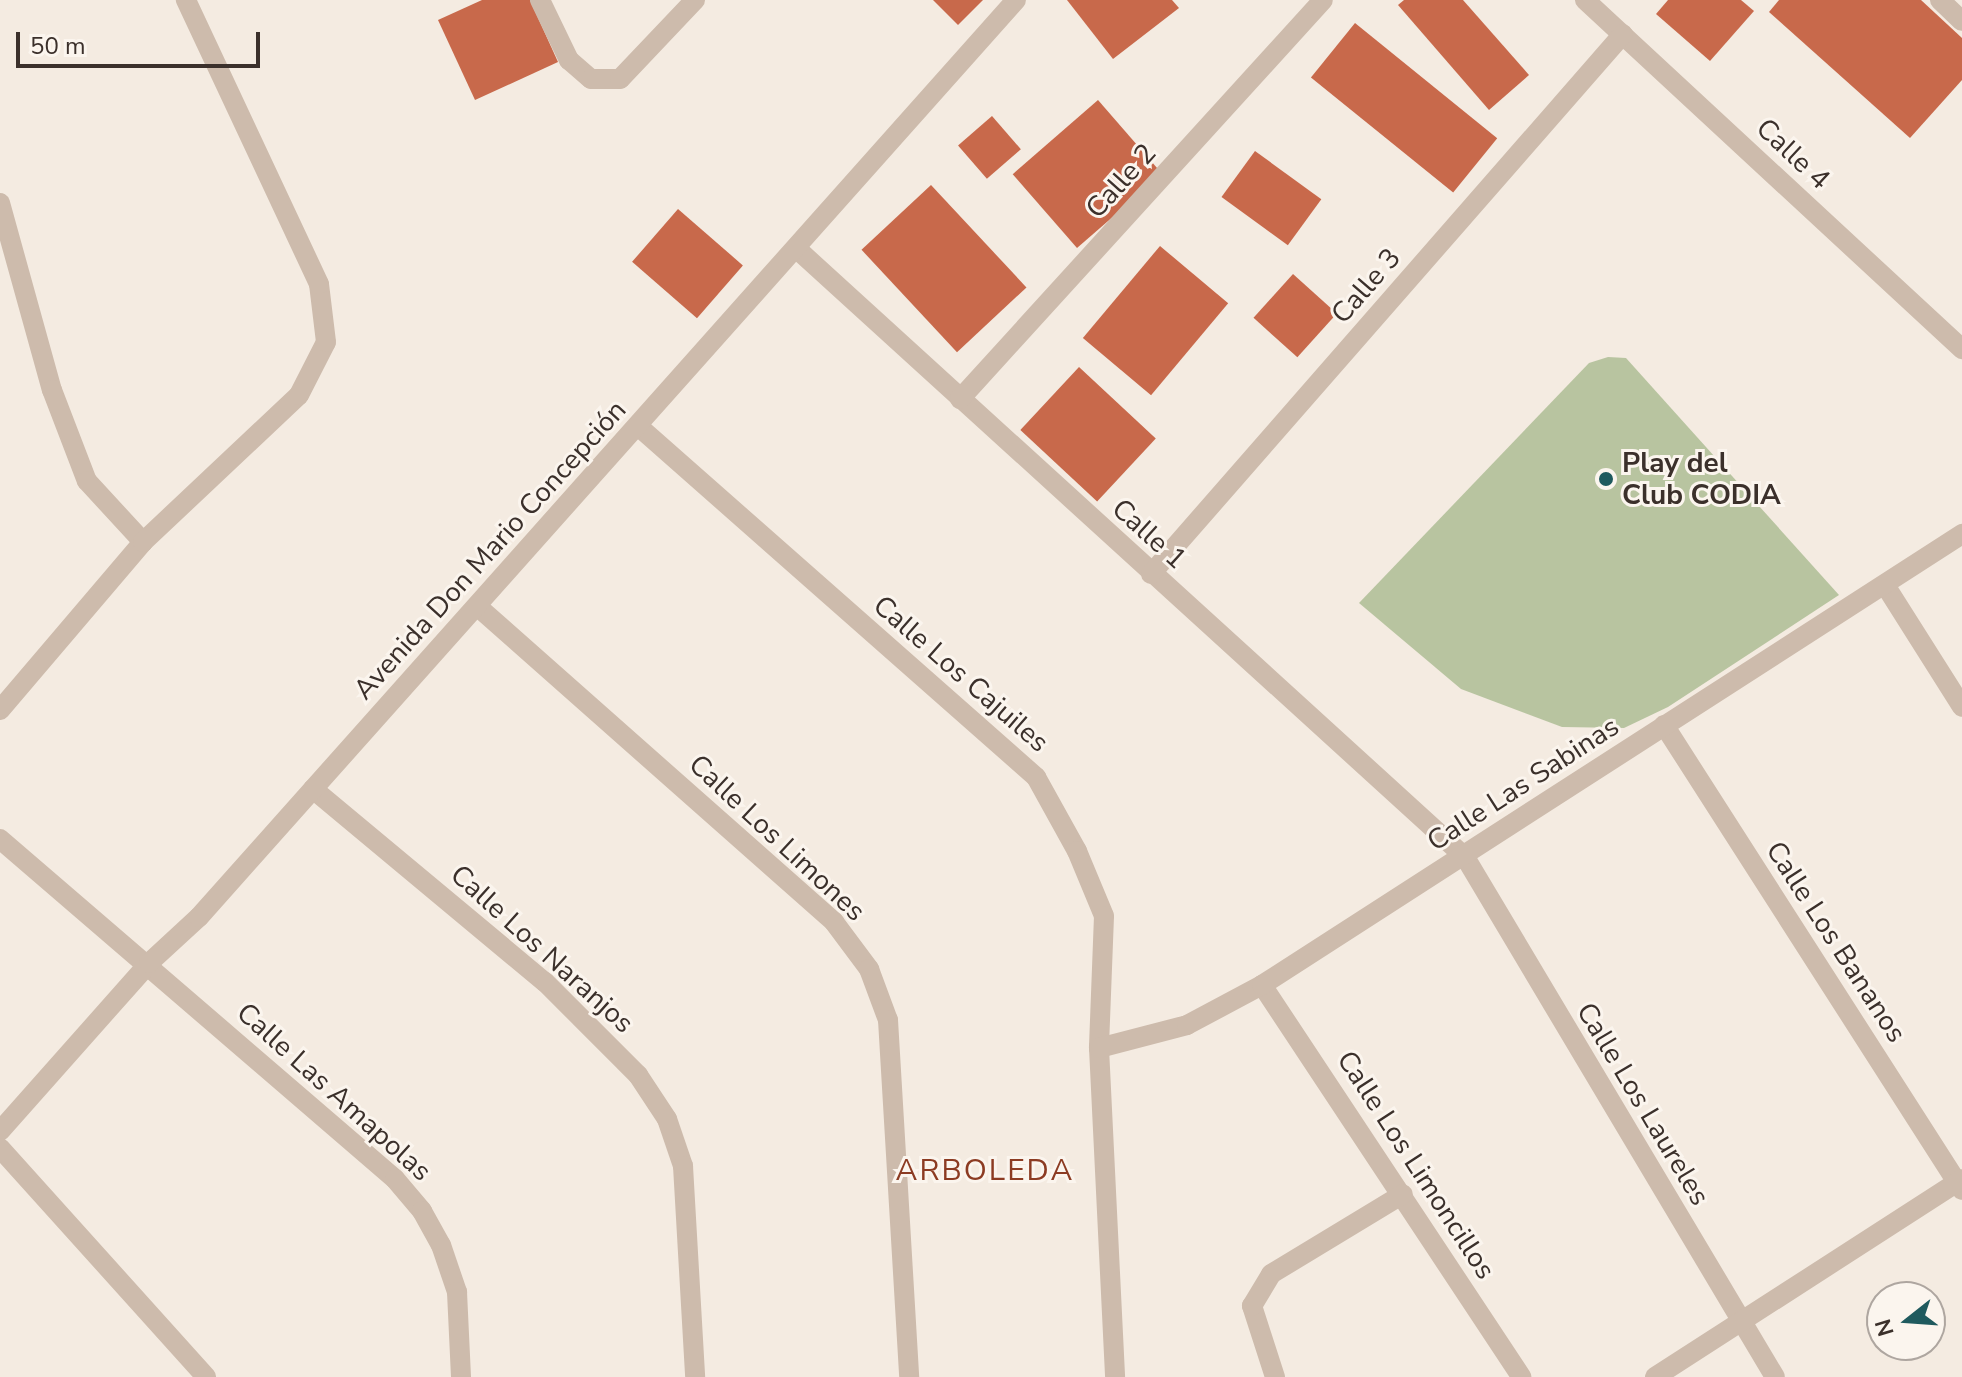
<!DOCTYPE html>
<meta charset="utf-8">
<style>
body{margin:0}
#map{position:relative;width:1962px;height:1377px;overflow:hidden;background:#f4ebe1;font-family:"Nunito Sans",sans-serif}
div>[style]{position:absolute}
.green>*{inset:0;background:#b8c4a0}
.building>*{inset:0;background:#c8694b;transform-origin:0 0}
.minor>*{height:20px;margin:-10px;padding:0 10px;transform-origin:10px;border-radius:10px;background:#cdbbac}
.dots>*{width:22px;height:22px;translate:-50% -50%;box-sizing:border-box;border:4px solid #fbf5ee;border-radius:50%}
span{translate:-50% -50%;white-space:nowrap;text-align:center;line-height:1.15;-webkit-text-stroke:6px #fbf5ee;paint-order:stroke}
.street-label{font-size:28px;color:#3b302b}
.poi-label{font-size:28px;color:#3b302b;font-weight:700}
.left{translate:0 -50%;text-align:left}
.neighbourhood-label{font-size:30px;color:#8c3b22;letter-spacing:2px}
.north{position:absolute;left:1866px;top:1281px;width:80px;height:80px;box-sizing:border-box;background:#fbf5ee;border:2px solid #aea6a0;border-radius:50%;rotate:253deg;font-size:22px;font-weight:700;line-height:32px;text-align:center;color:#3b302b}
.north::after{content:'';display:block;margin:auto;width:28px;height:36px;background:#1f5a5e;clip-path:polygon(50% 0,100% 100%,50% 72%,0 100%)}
.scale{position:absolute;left:16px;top:32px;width:244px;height:36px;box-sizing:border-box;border:4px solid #3b302b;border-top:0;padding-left:10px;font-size:24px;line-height:28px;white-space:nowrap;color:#3b302b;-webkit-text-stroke:6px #fbf5ee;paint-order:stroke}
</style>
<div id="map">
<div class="green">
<i style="clip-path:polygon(1608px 357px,1626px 358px,1839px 595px,1668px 707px,1624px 728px,1562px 727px,1461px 689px,1359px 603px,1589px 363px)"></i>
</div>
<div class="building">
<i style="clip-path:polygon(482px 0,530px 0,558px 62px,475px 100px,438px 20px)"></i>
<i style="clip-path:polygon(933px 0,983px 0,958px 25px)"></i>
<i style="clip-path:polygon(1067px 0,1172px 0,1179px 8px,1113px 59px)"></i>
<i style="clip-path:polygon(1404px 0,1463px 0,1529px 75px,1489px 110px,1398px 5px)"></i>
<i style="clip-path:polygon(1668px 0,1741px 0,1754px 11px,1710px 61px,1656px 14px)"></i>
<i style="clip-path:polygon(1779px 0,1921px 0,1962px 38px,1962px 80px,1910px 138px,1769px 12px)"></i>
<i style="left:1355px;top:23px;width:183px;height:70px;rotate:39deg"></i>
<i style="left:1098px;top:100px;width:98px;height:113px;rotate:49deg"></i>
<i style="left:992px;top:116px;width:44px;height:45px;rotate:49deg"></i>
<i style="left:1255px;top:151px;width:82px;height:57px;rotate:36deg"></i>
<i style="left:931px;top:185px;width:140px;height:95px;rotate:47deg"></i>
<i style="left:678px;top:209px;width:86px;height:70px;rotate:41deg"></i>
<i style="left:1160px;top:246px;width:89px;height:120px;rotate:40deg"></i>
<i style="left:1293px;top:274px;width:59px;height:59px;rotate:42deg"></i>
<i style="left:1079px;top:367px;width:105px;height:86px;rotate:43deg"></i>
</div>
<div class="minor">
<i style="left:540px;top:0;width:67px;rotate:64.2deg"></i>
<i style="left:569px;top:60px;width:29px;rotate:41deg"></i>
<i style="left:591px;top:79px;width:29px"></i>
<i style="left:620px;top:79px;width:109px;rotate:-46.5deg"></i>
<i style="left:1585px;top:0;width:514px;rotate:42.79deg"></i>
<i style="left:1940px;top:0;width:30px;rotate:44deg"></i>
<i style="left:0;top:203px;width:194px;rotate:74.5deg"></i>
<i style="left:52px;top:390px;width:97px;rotate:69deg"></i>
<i style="left:87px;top:481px;width:83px;rotate:47.4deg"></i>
<i style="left:797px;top:249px;width:903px;rotate:42.31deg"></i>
<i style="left:1465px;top:857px;width:605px;rotate:59.2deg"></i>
<i style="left:960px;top:399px;width:539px;rotate:-47.7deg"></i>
<i style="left:638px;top:426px;width:531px;rotate:41.41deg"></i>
<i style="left:1036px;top:777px;width:85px;rotate:61deg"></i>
<i style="left:1077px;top:851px;width:70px;rotate:67.4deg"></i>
<i style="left:1104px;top:916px;width:132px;rotate:92.2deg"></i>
<i style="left:1099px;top:1048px;width:329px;rotate:87.2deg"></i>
<i style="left:1151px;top:574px;width:717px;rotate:-48.84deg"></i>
<i style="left:1885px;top:585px;width:144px;rotate:57.7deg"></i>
<i style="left:477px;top:606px;width:477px;rotate:41.5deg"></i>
<i style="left:834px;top:922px;width:59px;rotate:53.3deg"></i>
<i style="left:869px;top:969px;width:54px;rotate:69.6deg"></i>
<i style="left:888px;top:1020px;width:358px;rotate:86.6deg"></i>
<i style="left:0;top:710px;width:221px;rotate:-49.6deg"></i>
<i style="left:143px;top:542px;width:214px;rotate:-43.3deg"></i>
<i style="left:299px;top:395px;width:59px;rotate:-63deg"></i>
<i style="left:326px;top:342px;width:58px;rotate:-96.9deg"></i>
<i style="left:319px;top:284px;width:314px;rotate:-115.1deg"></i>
<i style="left:1664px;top:725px;width:552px;rotate:57.35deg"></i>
<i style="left:313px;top:789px;width:302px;rotate:39.8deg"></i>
<i style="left:545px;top:982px;width:132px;rotate:45deg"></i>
<i style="left:638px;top:1075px;width:53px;rotate:56.6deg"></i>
<i style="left:667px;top:1119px;width:50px;rotate:71.2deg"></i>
<i style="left:683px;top:1166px;width:211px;rotate:86.7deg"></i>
<i style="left:0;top:839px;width:521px;rotate:40.72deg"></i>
<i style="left:395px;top:1179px;width:42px;rotate:49.8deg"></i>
<i style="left:422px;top:1211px;width:39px;rotate:61deg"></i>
<i style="left:441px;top:1245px;width:50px;rotate:71.2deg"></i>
<i style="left:457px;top:1292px;width:85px;rotate:87.3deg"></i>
<i style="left:1262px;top:985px;width:470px;rotate:56.5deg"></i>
<i style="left:1099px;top:1048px;width:91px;rotate:-14.6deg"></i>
<i style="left:1187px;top:1025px;width:85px;rotate:-28.1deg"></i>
<i style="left:1262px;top:985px;width:833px;rotate:-32.79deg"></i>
<i style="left:0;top:1131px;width:225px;rotate:-48.4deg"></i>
<i style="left:149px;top:963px;width:68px;rotate:-42.6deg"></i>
<i style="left:199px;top:917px;width:1228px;rotate:-48.3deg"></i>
<i style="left:0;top:1148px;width:308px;rotate:48deg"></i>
<i style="left:1275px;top:1377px;width:75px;rotate:-107.9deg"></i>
<i style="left:1252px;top:1306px;width:37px;rotate:-59deg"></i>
<i style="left:1271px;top:1274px;width:154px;rotate:-31.2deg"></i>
<i style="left:1655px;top:1377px;width:365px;rotate:-32.8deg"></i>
</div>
<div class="dots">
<i style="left:1606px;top:479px;background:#1f5a5e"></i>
</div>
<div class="street-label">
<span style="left:1793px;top:154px;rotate:43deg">Calle 4</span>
<span style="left:1121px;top:181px;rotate:-48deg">Calle 2</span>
<span style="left:1366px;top:286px;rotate:-49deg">Calle 3</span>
<span style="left:1149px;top:534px;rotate:42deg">Calle 1</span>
<span style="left:490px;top:550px;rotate:-48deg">Avenida Don Mario Concepción</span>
<span style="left:961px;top:674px;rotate:41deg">Calle Los Cajuiles</span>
<span style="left:1523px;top:784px;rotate:-33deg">Calle Las Sabinas</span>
<span style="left:777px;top:838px;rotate:43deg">Calle Los Limones</span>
<span style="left:1836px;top:942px;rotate:57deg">Calle Los Bananos</span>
<span style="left:542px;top:949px;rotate:42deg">Calle Los Naranjos</span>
<span style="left:334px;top:1092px;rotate:42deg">Calle Las Amapolas</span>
<span style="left:1643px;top:1104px;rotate:59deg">Calle Los Laureles</span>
<span style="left:1416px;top:1165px;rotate:57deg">Calle Los Limoncillos</span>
</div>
<div class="poi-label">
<span class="left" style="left:1622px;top:479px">Play del<br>Club CODIA</span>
</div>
<div class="neighbourhood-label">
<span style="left:985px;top:1171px">ARBOLEDA</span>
</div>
<div class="north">N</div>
<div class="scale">50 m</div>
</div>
